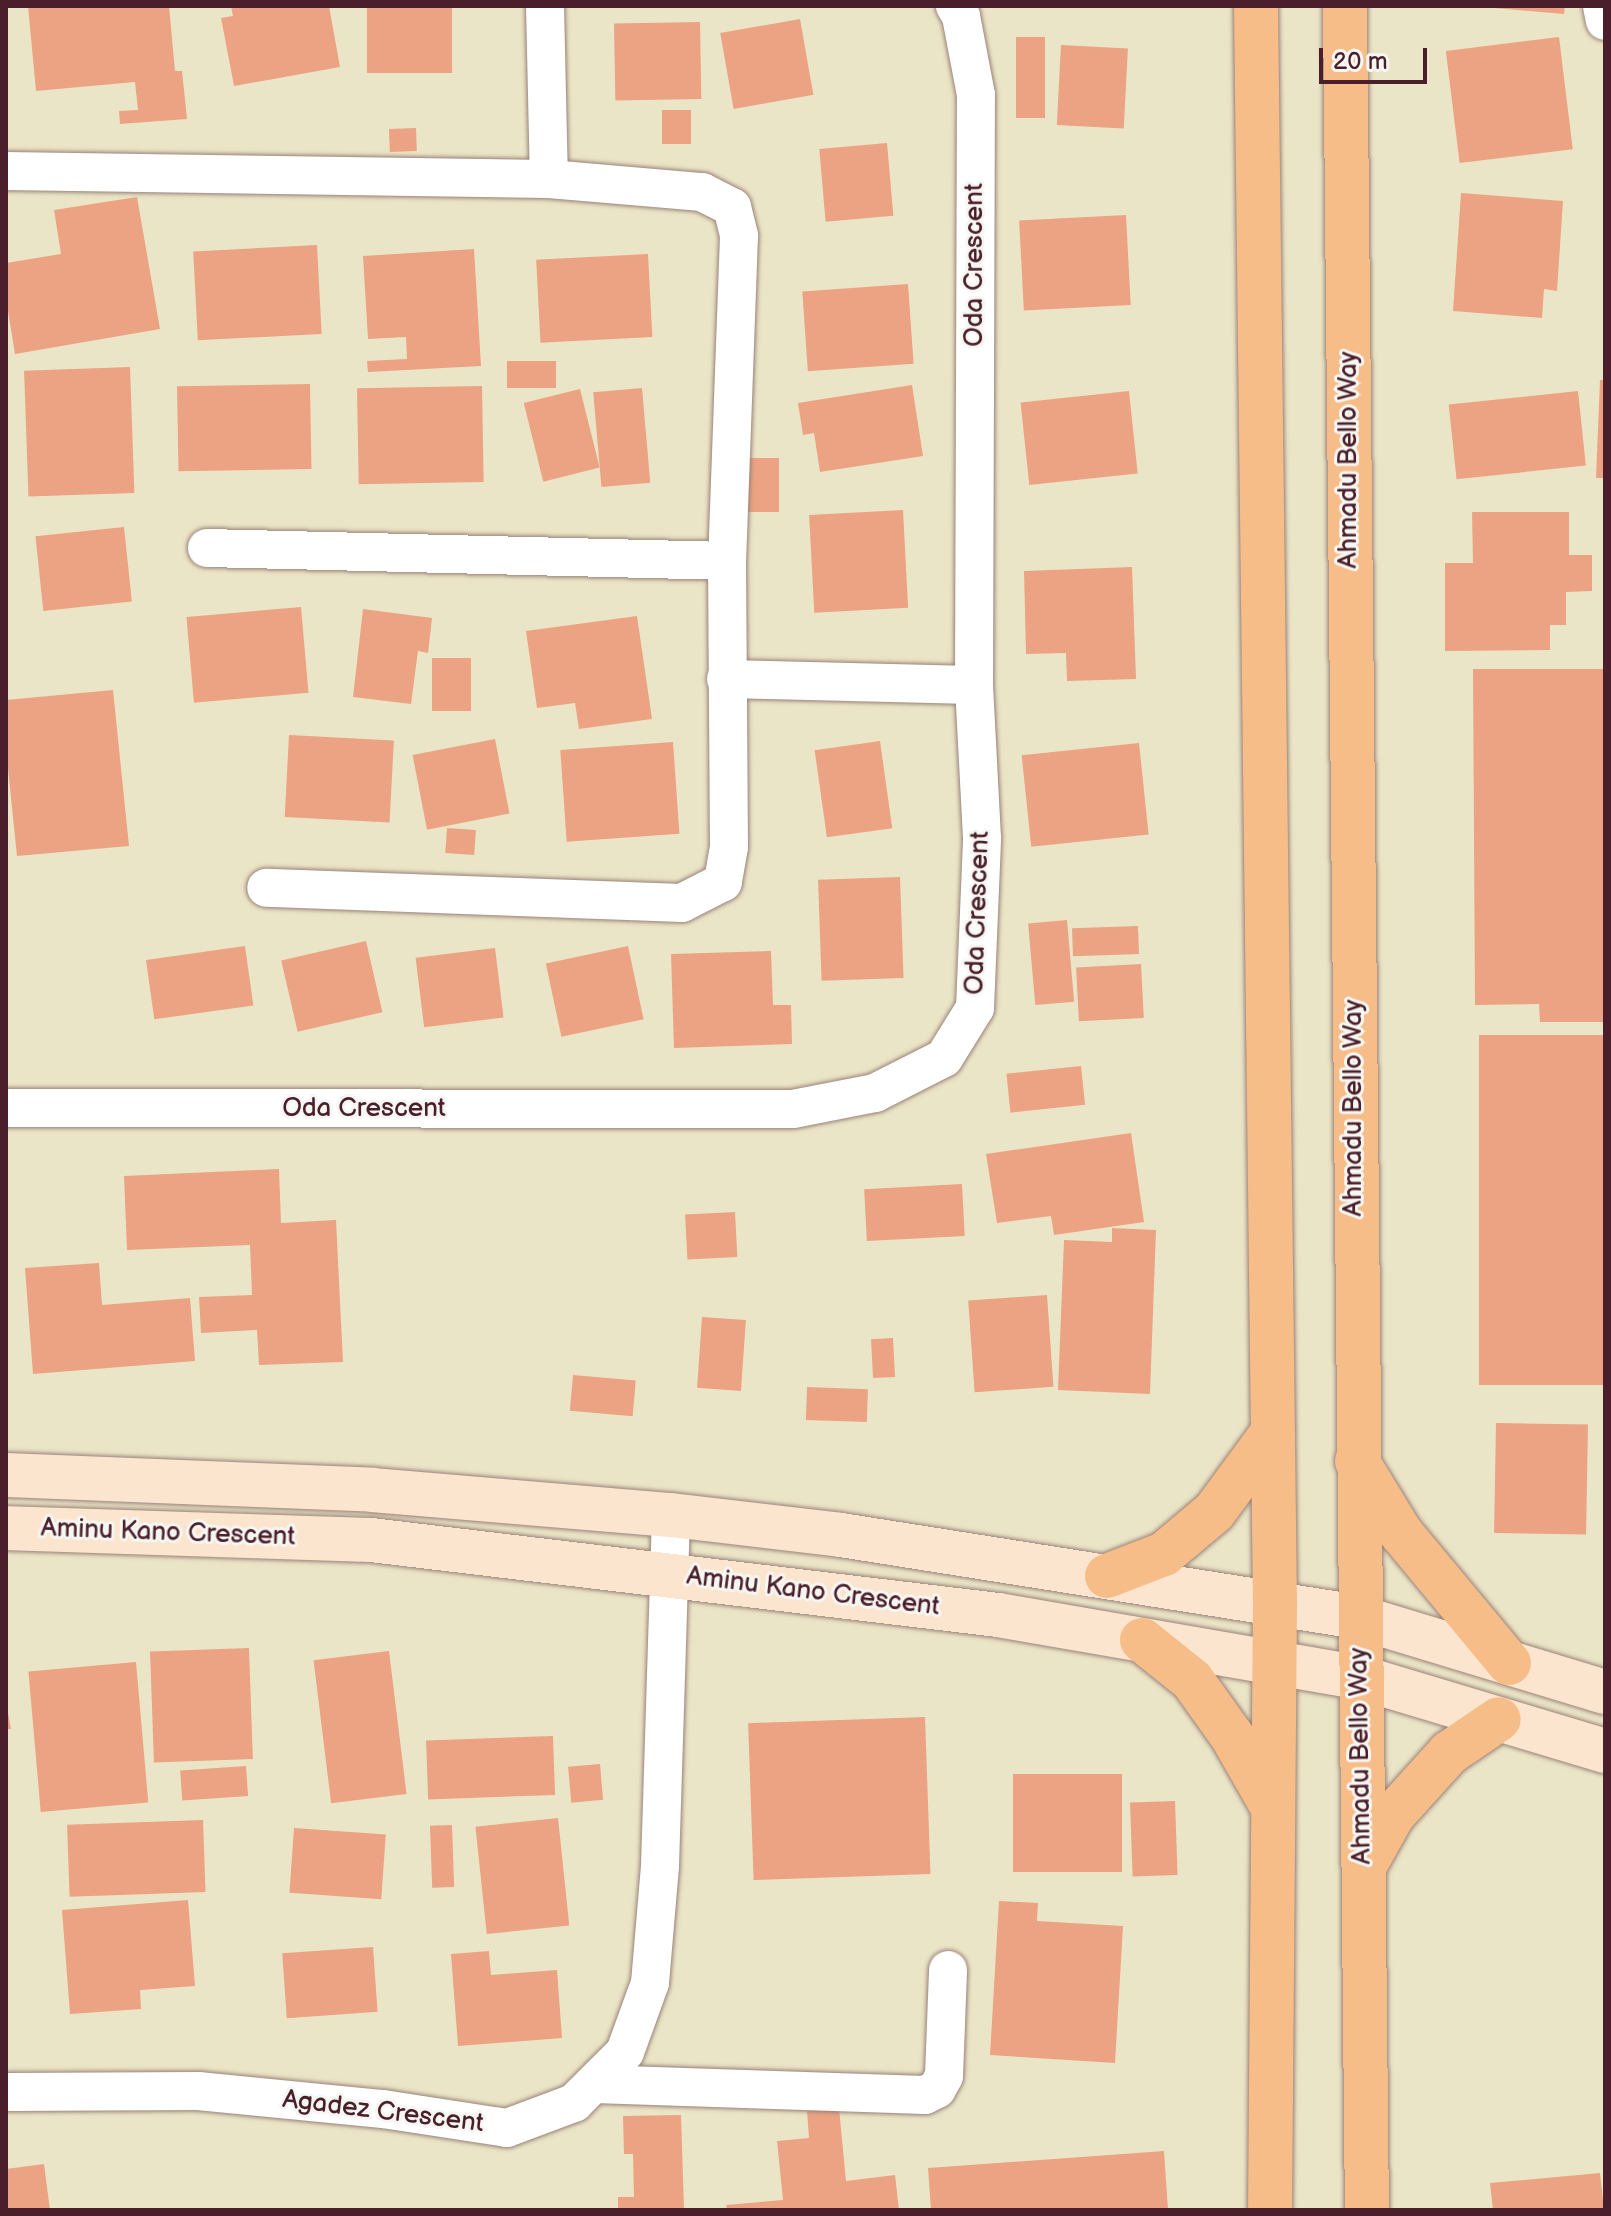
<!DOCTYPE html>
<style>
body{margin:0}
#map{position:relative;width:1611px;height:2216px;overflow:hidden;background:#ebe5c7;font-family:"Balsamiq Sans",sans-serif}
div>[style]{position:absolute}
.building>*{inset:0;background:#eba383;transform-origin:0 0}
.roads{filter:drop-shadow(0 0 2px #9a8279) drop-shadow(0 0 2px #9a8279)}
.street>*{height:38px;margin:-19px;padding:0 19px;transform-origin:19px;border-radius:19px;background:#fff}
.secondary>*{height:44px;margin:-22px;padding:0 22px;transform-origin:22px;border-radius:22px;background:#fce5cf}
.primary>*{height:44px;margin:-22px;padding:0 22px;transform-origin:22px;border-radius:22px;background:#f7bd88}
span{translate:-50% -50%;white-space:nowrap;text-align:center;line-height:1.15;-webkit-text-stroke:6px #f6f6f2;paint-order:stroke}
.street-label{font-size:26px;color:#4a1f2b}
.frame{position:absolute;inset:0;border:8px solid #4a1f2b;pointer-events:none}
.scale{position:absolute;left:1319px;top:48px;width:108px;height:36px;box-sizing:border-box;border:4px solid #4a1f2b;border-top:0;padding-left:10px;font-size:24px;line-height:28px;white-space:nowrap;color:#4a1f2b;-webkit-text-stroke:6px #f6f6f2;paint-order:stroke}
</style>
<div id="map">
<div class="building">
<i style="clip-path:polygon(28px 6px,169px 6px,175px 71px,182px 71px,187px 119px,120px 124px,119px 111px,138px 110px,135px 82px,36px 91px)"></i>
<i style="clip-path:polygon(231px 6px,329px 6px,340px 67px,234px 86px,221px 18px,233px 16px)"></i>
<i style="left:367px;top:6px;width:85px;height:67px"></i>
<i style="clip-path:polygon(1471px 6px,1565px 6px,1564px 14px)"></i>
<i style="left:800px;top:19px;width:77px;height:81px;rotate:80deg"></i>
<i style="left:700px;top:22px;width:77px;height:86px;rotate:89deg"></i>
<i style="left:1016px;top:37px;width:29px;height:81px"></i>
<i style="left:1559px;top:37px;width:113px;height:114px;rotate:83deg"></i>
<i style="left:1061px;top:45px;width:67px;height:80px;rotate:3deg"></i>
<i style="left:662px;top:110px;width:29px;height:34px"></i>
<i style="left:416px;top:128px;width:23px;height:27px;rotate:88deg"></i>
<i style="left:887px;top:143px;width:73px;height:68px;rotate:85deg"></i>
<i style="clip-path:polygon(1461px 193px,1563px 201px,1557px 291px,1544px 289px,1542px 318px,1453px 311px)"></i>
<i style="clip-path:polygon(137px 197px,160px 329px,15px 354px,6px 299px,6px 263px,61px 254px,54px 210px)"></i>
<i style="left:1126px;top:215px;width:90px;height:107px;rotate:87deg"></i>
<i style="left:317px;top:245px;width:89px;height:124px;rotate:87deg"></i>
<i style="clip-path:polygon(474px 249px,481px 366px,368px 372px,367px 361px,407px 359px,406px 337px,368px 339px,363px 256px)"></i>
<i style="left:648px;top:254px;width:83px;height:112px;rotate:87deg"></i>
<i style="left:908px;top:284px;width:80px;height:106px;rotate:86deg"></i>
<i style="left:507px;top:361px;width:49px;height:27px"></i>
<i style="left:130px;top:367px;width:126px;height:106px;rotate:88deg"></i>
<i style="clip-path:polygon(1600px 380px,1605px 380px,1605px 478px,1596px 478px)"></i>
<i style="left:310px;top:384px;width:85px;height:133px;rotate:89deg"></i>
<i style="clip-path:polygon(912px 385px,923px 456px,820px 472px,814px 433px,803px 435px,798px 403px)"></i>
<i style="left:482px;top:386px;width:96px;height:125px;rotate:89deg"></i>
<i style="left:642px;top:388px;width:95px;height:49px;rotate:85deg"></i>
<i style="left:580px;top:389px;width:81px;height:58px;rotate:76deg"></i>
<i style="left:1129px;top:391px;width:83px;height:109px;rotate:84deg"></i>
<i style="left:1578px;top:391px;width:75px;height:130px;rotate:84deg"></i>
<i style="left:744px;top:458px;width:35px;height:54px"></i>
<i style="left:903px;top:510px;width:98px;height:94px;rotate:87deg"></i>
<i style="clip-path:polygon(1472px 512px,1569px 512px,1569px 555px,1592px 555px,1592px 591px,1566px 592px,1566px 625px,1550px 625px,1550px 650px,1445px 651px,1445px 563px,1473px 563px)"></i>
<i style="left:124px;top:527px;width:75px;height:89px;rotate:84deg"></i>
<i style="clip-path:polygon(1132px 567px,1136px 679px,1067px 681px,1066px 653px,1026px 654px,1024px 571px)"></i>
<i style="left:301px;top:607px;width:86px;height:115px;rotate:85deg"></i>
<i style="clip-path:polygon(363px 609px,432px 618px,428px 653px,418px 651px,411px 704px,353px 697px)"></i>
<i style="clip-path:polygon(637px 616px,652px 719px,579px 729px,575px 703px,537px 708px,526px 631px)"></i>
<i style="left:432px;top:658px;width:39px;height:53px"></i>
<i style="clip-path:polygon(1473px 669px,1603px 669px,1605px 1022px,1540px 1022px,1539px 1004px,1475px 1005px)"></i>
<i style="clip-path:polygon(113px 690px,129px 846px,17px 856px,6px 749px,6px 700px)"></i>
<i style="left:289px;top:735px;width:105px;height:82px;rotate:3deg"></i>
<i style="left:495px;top:739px;width:76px;height:84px;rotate:79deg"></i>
<i style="left:880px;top:741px;width:88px;height:66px;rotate:82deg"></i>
<i style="left:673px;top:742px;width:92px;height:113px;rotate:86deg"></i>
<i style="left:1139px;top:743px;width:92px;height:118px;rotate:84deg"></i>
<i style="left:447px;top:828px;width:29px;height:25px;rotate:4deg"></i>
<i style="left:900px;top:877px;width:101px;height:82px;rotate:88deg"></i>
<i style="left:1067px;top:920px;width:82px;height:39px;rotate:85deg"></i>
<i style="left:1138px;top:926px;width:28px;height:66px;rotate:88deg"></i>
<i style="left:366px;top:941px;width:73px;height:87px;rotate:77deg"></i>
<i style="left:245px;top:946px;width:60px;height:100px;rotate:82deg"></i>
<i style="left:628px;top:946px;width:75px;height:84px;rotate:78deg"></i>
<i style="left:495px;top:948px;width:70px;height:80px;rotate:83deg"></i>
<i style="clip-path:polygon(771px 951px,773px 1005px,791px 1005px,792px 1044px,674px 1048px,671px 954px)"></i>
<i style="left:1141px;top:964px;width:54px;height:65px;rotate:87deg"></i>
<i style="left:1603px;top:1035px;width:350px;height:124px;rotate:90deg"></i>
<i style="left:1081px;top:1066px;width:39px;height:75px;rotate:84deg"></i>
<i style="clip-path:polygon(1131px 1133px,1144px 1222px,1054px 1235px,1051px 1216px,997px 1223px,986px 1154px)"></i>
<i style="clip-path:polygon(279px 1169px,281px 1223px,336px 1220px,343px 1362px,259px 1365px,257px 1330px,201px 1333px,199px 1297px,252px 1295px,250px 1245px,127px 1250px,124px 1176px)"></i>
<i style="left:962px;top:1184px;width:52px;height:98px;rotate:87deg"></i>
<i style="left:735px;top:1212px;width:45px;height:50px;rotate:87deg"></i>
<i style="clip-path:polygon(1112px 1228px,1156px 1230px,1150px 1394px,1058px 1390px,1064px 1240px,1112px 1242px)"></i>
<i style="clip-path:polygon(99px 1263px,102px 1305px,190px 1298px,195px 1361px,33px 1374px,25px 1268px)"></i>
<i style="left:1047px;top:1295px;width:92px;height:79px;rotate:86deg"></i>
<i style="left:702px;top:1317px;width:44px;height:71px;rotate:4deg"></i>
<i style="left:893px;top:1338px;width:39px;height:22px;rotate:87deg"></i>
<i style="left:573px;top:1375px;width:63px;height:36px;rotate:5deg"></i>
<i style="left:807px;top:1387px;width:61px;height:33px;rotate:2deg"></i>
<i style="left:1496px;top:1423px;width:92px;height:110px;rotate:1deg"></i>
<i style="left:249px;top:1648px;width:111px;height:99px;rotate:88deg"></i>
<i style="left:389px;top:1651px;width:144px;height:76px;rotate:83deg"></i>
<i style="left:136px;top:1662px;width:141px;height:108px;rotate:85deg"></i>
<i style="clip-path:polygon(6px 1702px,11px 1729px,6px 1729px)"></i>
<i style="left:925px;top:1717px;width:157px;height:177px;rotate:88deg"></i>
<i style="left:553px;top:1736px;width:59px;height:127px;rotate:88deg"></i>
<i style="left:600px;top:1764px;width:36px;height:32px;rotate:85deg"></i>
<i style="left:246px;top:1766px;width:30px;height:66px;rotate:86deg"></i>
<i style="left:1013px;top:1774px;width:109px;height:98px"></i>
<i style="left:1175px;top:1801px;width:74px;height:45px;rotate:88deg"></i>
<i style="left:558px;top:1818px;width:108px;height:83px;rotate:84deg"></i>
<i style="left:203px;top:1820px;width:72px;height:136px;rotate:88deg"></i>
<i style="left:452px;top:1825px;width:62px;height:22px;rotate:88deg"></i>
<i style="left:294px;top:1828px;width:92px;height:65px;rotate:4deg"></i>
<i style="clip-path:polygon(188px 1900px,195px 1986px,140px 1990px,141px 2009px,70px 2014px,62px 1910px)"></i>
<i style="clip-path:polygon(999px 1901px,1038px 1903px,1037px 1921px,1123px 1926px,1115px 2063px,990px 2055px)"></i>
<i style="left:373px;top:1947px;width:65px;height:91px;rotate:86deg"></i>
<i style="clip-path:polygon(489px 1951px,491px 1975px,557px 1970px,562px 2038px,458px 2046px,451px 1954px)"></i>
<i style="clip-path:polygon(839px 2108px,846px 2181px,895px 2175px,899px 2210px,727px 2210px,726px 2205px,783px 2200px,777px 2141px,809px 2138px,807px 2111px)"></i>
<i style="clip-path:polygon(681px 2115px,684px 2210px,618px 2210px,618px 2197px,634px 2197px,633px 2154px,624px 2154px,623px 2116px)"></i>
<i style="clip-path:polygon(1164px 2151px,1168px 2210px,931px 2210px,928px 2168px)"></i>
<i style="clip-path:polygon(44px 2164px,50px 2210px,6px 2210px,6px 2169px)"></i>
<i style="clip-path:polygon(1600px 2173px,1604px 2210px,1493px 2210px,1490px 2183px)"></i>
</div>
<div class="roads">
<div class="street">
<i style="left:545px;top:6px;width:173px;rotate:88.7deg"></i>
<i style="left:1602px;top:6px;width:15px;rotate:79deg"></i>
<i style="left:6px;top:171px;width:543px;rotate:0.84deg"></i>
<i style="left:549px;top:179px;width:154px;rotate:4.9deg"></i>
<i style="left:702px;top:192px;width:34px;rotate:27deg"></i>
<i style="left:732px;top:207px;width:30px;rotate:76deg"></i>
<i style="left:739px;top:236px;width:325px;rotate:92.1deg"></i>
<i style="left:727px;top:561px;width:286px;rotate:89.6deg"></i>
<i style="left:729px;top:847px;width:36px;rotate:100deg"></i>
<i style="left:723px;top:882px;width:46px;rotate:152.9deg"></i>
<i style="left:682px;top:903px;width:416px;rotate:-177.9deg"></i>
<i style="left:207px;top:548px;width:520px;rotate:1.43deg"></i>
<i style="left:726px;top:679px;width:248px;rotate:1.4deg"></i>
<i style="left:6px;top:1108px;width:787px;rotate:0.07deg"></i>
<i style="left:793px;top:1109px;width:84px;rotate:-11deg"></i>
<i style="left:875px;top:1093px;width:77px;rotate:-26.9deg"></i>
<i style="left:944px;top:1058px;width:59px;rotate:-58.2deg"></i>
<i style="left:975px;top:1008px;width:170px;rotate:-87.6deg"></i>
<i style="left:982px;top:838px;width:153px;rotate:-93deg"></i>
<i style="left:974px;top:685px;width:590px;rotate:-89.81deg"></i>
<i style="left:976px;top:95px;width:80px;rotate:-100.8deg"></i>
<i style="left:961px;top:16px;width:12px;rotate:-121deg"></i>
<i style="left:594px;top:2084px;width:331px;rotate:1.9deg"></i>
<i style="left:925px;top:2095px;width:13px;rotate:-27deg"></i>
<i style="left:937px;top:2089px;width:15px;rotate:-62deg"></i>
<i style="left:944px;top:2076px;width:106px;rotate:-87.8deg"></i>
<i style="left:6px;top:2092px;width:192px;rotate:-0.3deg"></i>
<i style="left:198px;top:2091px;width:186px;rotate:5.6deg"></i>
<i style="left:383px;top:2109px;width:125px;rotate:8.7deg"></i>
<i style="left:507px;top:2128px;width:72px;rotate:-20.5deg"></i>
<i style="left:574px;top:2103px;width:72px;rotate:-45deg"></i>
<i style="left:625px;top:2052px;width:73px;rotate:-70.1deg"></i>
<i style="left:650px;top:1983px;width:117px;rotate:-85.1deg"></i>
<i style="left:660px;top:1866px;width:351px;rotate:-88.2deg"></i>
</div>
<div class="secondary">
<i style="left:6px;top:1475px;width:366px;rotate:2.3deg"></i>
<i style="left:372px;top:1490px;width:300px;rotate:4.8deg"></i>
<i style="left:671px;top:1515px;width:171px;rotate:6.7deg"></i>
<i style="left:841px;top:1535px;width:523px;rotate:9.01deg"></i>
<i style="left:1358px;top:1617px;width:258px;rotate:16.9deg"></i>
<i style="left:6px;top:1528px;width:365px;rotate:1.9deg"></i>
<i style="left:371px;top:1540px;width:631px;rotate:6.82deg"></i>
<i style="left:998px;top:1615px;width:369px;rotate:9.8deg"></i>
<i style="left:1362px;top:1678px;width:254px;rotate:16.7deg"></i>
</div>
<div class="primary">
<i style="left:1256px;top:6px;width:1596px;rotate:89.32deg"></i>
<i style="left:1275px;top:1602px;width:608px;rotate:90.47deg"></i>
<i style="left:1345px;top:6px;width:2204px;rotate:89.43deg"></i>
<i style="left:1357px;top:1461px;width:84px;rotate:58.6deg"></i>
<i style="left:1401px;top:1533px;width:169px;rotate:50.3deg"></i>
<i style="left:1107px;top:1576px;width:61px;rotate:-21.1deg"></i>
<i style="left:1164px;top:1554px;width:65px;rotate:-40deg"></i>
<i style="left:1214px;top:1512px;width:99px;rotate:-53.6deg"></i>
<i style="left:1142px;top:1640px;width:64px;rotate:38.7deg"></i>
<i style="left:1192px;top:1680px;width:69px;rotate:54.5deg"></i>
<i style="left:1232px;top:1736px;width:81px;rotate:60.3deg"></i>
<i style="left:1364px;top:1867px;width:60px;rotate:-60.9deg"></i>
<i style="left:1393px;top:1815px;width:84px;rotate:-47.9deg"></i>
<i style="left:1449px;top:1753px;width:60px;rotate:-34.2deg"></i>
</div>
</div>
<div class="street-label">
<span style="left:975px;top:265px;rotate:-90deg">Oda Crescent</span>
<span style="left:1349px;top:460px;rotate:-90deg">Ahmadu Bello Way</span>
<span style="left:978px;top:913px;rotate:-88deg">Oda Crescent</span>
<span style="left:1354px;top:1108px;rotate:-90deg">Ahmadu Bello Way</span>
<span style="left:364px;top:1109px">Oda Crescent</span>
<span style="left:168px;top:1533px;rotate:2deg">Aminu Kano Crescent</span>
<span style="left:813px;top:1592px;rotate:7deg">Aminu Kano Crescent</span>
<span style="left:1361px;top:1756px;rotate:-91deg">Ahmadu Bello Way</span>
<span style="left:383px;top:2112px;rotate:7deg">Agadez Crescent</span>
</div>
<div class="frame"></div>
<div class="scale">20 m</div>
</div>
